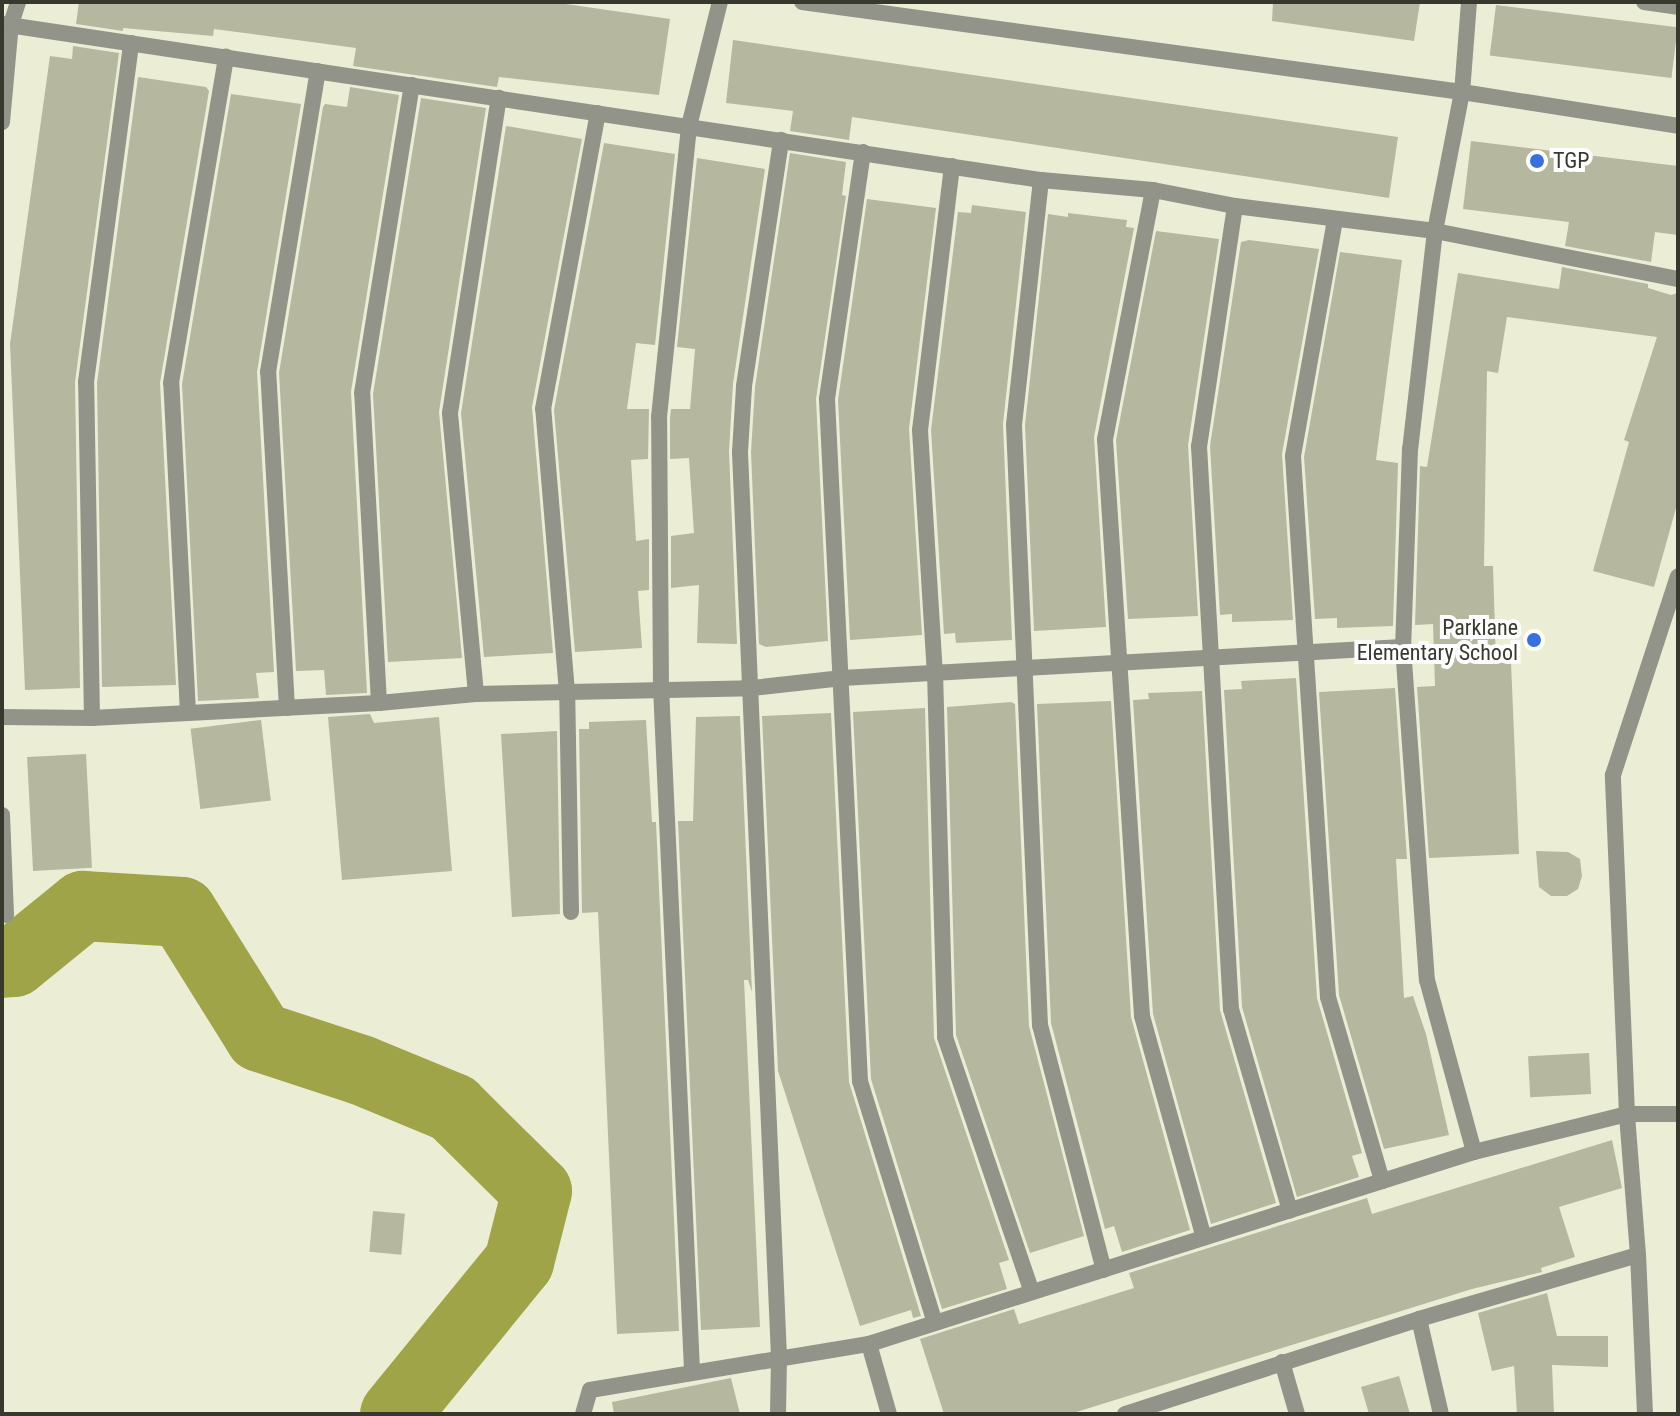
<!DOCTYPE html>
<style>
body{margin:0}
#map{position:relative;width:1680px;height:1416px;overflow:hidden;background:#ebeed4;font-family:"Roboto Condensed",sans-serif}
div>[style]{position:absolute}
.river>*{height:70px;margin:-35px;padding:0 35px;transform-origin:35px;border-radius:35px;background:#9ea447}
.building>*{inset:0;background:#b5b89f;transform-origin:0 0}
.minor>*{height:16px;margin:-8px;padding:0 8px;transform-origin:8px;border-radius:8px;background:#929389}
.tertiary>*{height:16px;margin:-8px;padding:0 8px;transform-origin:8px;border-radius:8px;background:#929389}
.dots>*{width:22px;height:22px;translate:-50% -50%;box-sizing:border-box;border:4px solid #fff;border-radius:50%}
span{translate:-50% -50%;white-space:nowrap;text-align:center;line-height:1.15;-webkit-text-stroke:8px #fff;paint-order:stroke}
.poi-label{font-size:22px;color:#37392f}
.left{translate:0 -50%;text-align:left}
.right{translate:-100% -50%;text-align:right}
.frame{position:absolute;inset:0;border:4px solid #37392f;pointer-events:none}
</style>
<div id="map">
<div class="river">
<i style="left:2px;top:963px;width:12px;rotate:-5deg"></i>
<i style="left:14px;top:962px;width:89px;rotate:-39.1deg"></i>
<i style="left:83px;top:906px;width:99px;rotate:3.5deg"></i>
<i style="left:182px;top:912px;width:147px;rotate:58deg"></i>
<i style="left:260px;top:1037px;width:106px;rotate:18.1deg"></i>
<i style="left:361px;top:1070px;width:100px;rotate:22.4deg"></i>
<i style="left:453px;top:1108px;width:118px;rotate:44.7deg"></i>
<i style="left:537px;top:1191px;width:73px;rotate:104.2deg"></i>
<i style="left:519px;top:1262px;width:196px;rotate:129.2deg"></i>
</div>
<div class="building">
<i style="clip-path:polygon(79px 2px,552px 2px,670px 19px,659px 95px,499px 77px,497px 87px,353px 66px,356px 48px,214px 29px,213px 36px,123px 28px,123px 31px,76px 24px)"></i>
<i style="clip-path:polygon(1273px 2px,1420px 2px,1414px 41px,1272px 21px)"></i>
<i style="left:1496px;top:5px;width:183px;height:51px;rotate:7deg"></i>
<i style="clip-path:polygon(733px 40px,1398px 137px,1389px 198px,852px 117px,849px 140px,790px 131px,793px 111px,726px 103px)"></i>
<i style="clip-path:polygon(73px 46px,119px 53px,75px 382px,80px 688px,25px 690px,10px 344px,50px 56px,72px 59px)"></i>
<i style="clip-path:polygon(138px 77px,206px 87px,209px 91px,160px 383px,176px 685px,102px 687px,97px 383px)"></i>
<i style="clip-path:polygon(350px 87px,399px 95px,351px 392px,367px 693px,326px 695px,324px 670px,296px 671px,279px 373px,323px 107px,325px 104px,347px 107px)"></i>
<i style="clip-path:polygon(231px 94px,301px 104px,257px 372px,274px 672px,256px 673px,259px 698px,198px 701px,182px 384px)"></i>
<i style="clip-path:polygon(421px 98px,486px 108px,439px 412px,462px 658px,388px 662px,373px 394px)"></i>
<i style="clip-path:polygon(506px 126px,582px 139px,532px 407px,553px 653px,484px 657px,461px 413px)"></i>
<i style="clip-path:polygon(1471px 141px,1678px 166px,1678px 235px,1655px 232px,1651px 262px,1565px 246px,1569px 222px,1463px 209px)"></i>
<i style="clip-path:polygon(604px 143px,675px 154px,655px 345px,636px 343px,627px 409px,649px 409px,648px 459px,631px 460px,636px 541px,649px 539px,649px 590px,638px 591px,642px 648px,575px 652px,554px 410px)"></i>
<i style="clip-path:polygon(790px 153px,846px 162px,842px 195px,846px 196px,816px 399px,828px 641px,766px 647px,759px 644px,751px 452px,755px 387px)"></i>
<i style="clip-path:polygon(697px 158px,765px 169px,733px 384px,729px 451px,737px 644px,697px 643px,699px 585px,671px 588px,671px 536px,694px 533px,689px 458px,670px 459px,670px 418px,671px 409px,690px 409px,695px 349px,677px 347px)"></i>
<i style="clip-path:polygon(867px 199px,936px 208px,909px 429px,922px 635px,850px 640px,838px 400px)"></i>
<i style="clip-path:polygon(972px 205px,1026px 212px,1003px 424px,1012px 640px,956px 643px,955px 633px,944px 634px,931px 430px,958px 212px,971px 213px)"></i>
<i style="clip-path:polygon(1068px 213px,1127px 220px,1126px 227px,1134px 228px,1094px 437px,1106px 627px,1034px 631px,1025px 425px,1048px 214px,1068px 217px)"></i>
<i style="clip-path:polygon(1156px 231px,1219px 239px,1188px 445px,1198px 616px,1128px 619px,1116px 440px)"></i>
<i style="clip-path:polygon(1249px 240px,1319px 249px,1282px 454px,1293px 620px,1232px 622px,1232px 614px,1220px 615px,1210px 446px,1241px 242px)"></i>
<i style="clip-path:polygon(1340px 252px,1402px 260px,1376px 460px,1398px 463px,1393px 626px,1337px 628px,1337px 618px,1315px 619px,1304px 457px)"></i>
<i style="clip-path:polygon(1562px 267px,1648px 284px,1648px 288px,1671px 295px,1678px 293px,1678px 501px,1654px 587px,1593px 571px,1629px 442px,1624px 440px,1657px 337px,1507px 317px,1498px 373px,1487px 371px,1484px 566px,1493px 566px,1496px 663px,1511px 662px,1519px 854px,1429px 858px,1417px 687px,1435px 686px,1433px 624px,1415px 625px,1420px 466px,1427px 467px,1458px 273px,1559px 289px)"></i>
<i style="clip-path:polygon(1296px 678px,1317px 998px,1362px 1153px,1352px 1156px,1359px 1177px,1297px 1197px,1242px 1007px,1224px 690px,1242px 689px,1241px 681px)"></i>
<i style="clip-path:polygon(1395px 688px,1407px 859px,1396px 859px,1404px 998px,1413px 996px,1426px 1034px,1449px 1135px,1384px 1149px,1339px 995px,1319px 692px)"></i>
<i style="clip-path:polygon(1202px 691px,1220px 1010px,1276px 1203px,1211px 1224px,1153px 1014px,1133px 700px,1149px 699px,1148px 693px)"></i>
<i style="clip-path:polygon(1111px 701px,1131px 1017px,1190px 1230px,1122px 1252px,1114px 1226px,1105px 1229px,1051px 1023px,1037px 704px)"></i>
<i style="clip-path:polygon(1011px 702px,1015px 704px,1029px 1026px,1084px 1236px,1030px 1253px,956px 1035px,947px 707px)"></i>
<i style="clip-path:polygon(925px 708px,934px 1038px,1009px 1260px,999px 1263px,1007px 1289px,942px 1309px,871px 1079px,853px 712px)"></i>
<i style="clip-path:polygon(831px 713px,849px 1082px,921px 1316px,913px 1318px,911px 1310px,860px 1326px,778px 1071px,762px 716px)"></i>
<i style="clip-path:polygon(370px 714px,374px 723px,439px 717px,452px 871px,342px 880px,328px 717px)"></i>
<i style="clip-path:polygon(740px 716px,752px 992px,748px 980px,744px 980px,760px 1327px,701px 1330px,678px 821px,693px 821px,696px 717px)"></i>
<i style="left:261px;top:720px;width:81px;height:71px;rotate:83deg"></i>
<i style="clip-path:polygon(646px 720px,652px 822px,656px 822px,679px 1331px,617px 1334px,598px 912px,582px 913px,579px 729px,589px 729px,589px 722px)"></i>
<i style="clip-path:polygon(557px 731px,560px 914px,512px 917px,501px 734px)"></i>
<i style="left:86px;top:754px;width:114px;height:59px;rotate:87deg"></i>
<i style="clip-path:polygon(1536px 851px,1568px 852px,1580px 859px,1582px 876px,1578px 889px,1567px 896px,1551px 896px,1539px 887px)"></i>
<i style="left:1589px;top:1053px;width:41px;height:61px;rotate:87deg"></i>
<i style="clip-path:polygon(1612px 1140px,1622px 1188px,1559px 1207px,1575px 1257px,1541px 1268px,1542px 1272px,1472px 1289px,1070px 1414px,944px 1414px,920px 1339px,1014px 1309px,1019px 1324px,1134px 1288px,1129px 1273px,1367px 1198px,1372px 1214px)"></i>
<i style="left:373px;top:1211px;width:32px;height:41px;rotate:5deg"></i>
<i style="clip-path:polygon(1547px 1293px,1557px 1336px,1608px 1336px,1608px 1367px,1552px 1365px,1554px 1414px,1517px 1414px,1514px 1366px,1492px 1371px,1478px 1313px)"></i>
<i style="clip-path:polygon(1399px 1376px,1410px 1414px,1369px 1414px,1361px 1387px)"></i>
<i style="clip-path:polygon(731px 1378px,740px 1414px,614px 1414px,612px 1402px)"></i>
</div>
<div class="minor">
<i style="left:1469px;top:2px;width:90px;rotate:94.4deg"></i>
<i style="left:1462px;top:92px;width:142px;rotate:101deg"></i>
<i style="left:1435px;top:231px;width:219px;rotate:96.5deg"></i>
<i style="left:1410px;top:449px;width:198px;rotate:92deg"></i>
<i style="left:1403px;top:647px;width:334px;rotate:85.9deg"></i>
<i style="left:1427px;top:980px;width:178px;rotate:74.7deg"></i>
<i style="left:1644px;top:2px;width:34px;rotate:8deg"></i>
<i style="left:2px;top:24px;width:1051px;rotate:8.54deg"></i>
<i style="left:1041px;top:180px;width:112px;rotate:5.1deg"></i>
<i style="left:1153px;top:190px;width:84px;rotate:11deg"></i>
<i style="left:1235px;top:206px;width:202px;rotate:7.1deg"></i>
<i style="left:1435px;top:231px;width:248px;rotate:11.2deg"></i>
<i style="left:2px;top:122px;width:98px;rotate:-84.8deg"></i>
<i style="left:11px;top:24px;width:23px;rotate:-72deg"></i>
<i style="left:863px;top:152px;width:250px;rotate:98.3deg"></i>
<i style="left:827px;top:399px;width:683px;rotate:87.23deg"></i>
<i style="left:860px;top:1081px;width:253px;rotate:72.8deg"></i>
<i style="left:952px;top:166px;width:266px;rotate:96.9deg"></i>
<i style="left:920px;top:430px;width:242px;rotate:86.5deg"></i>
<i style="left:935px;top:672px;width:365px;rotate:88.4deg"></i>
<i style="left:945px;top:1037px;width:269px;rotate:71.2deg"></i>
<i style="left:1041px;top:180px;width:246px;rotate:96.3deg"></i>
<i style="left:1014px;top:425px;width:601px;rotate:87.52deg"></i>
<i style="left:1040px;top:1025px;width:253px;rotate:75.4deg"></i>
<i style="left:1153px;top:190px;width:254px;rotate:100.9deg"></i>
<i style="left:1105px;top:439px;width:578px;rotate:86.33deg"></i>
<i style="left:1142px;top:1016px;width:230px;rotate:74.4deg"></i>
<i style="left:1235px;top:206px;width:243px;rotate:98.5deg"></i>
<i style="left:1199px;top:446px;width:564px;rotate:86.75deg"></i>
<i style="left:1231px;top:1009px;width:210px;rotate:73.7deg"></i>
<i style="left:1335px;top:220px;width:240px;rotate:100.1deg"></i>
<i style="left:1293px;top:456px;width:542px;rotate:86.3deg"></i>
<i style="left:1328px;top:997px;width:192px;rotate:73.6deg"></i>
<i style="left:476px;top:694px;width:282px;rotate:-95.3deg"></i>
<i style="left:450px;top:413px;width:319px;rotate:-81.2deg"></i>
<i style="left:379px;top:703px;width:310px;rotate:-93.1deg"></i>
<i style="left:362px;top:393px;width:312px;rotate:-80.8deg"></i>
<i style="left:287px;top:708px;width:337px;rotate:-93.2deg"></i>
<i style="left:268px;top:372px;width:305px;rotate:-80.6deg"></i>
<i style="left:188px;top:713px;width:330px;rotate:-92.9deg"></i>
<i style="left:171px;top:383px;width:331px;rotate:-80.4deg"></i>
<i style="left:2px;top:717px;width:90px;rotate:0.6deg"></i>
<i style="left:92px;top:718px;width:287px;rotate:-3deg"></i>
<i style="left:379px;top:703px;width:97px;rotate:-5.3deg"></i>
<i style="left:476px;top:694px;width:276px;rotate:-1.2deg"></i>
<i style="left:752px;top:688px;width:91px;rotate:-6.3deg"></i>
<i style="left:842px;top:678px;width:562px;rotate:-3.16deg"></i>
<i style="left:92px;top:718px;width:336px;rotate:-91deg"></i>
<i style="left:86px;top:382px;width:342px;rotate:-82.4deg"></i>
<i style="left:2px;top:815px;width:100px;rotate:87.7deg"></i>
<i style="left:571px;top:912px;width:220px;rotate:-91deg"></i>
<i style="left:567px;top:692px;width:284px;rotate:-94.8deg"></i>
<i style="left:543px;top:409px;width:301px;rotate:-79.5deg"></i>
<i style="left:1419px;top:1319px;width:98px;rotate:77deg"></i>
<i style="left:869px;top:1344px;width:73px;rotate:74.1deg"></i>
<i style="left:1282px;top:1362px;width:54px;rotate:73.9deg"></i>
<i style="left:692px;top:1370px;width:683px;rotate:-92.6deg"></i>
<i style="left:661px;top:688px;width:271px;rotate:-90.4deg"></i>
<i style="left:659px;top:417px;width:293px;rotate:-84.1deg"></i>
<i style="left:689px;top:126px;width:128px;rotate:-76deg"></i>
<i style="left:583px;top:1414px;width:25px;rotate:-74deg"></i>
<i style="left:590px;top:1390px;width:283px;rotate:-9.4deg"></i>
<i style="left:869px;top:1344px;width:635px;rotate:-17.61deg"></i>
<i style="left:1474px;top:1152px;width:158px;rotate:-13.9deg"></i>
<i style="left:1627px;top:1114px;width:51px"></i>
<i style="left:778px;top:1414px;width:57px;rotate:-89deg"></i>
<i style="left:779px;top:1357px;width:906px;rotate:-92.47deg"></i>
<i style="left:740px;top:452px;width:66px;rotate:-86.5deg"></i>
<i style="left:744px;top:386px;width:249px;rotate:-81.4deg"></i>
<i style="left:1125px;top:1414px;width:309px;rotate:-17.9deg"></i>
<i style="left:1419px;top:1319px;width:228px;rotate:-16.3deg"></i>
<i style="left:1645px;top:1414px;width:159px;rotate:-92.5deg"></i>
<i style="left:1638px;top:1255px;width:141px;rotate:-94.5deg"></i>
<i style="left:1627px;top:1114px;width:339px;rotate:-92.4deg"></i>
<i style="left:1613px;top:775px;width:209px;rotate:-71.9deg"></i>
</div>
<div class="tertiary">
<i style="left:802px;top:2px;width:666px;rotate:7.77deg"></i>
<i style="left:1462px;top:92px;width:219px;rotate:8.9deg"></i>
</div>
<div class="dots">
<i style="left:1537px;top:161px;background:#3970e0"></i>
<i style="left:1534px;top:640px;background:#3970e0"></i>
</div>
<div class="poi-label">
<span class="left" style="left:1553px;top:161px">TGP</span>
<span class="right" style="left:1518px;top:640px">Parklane<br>Elementary School</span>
</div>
<div class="frame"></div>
</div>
